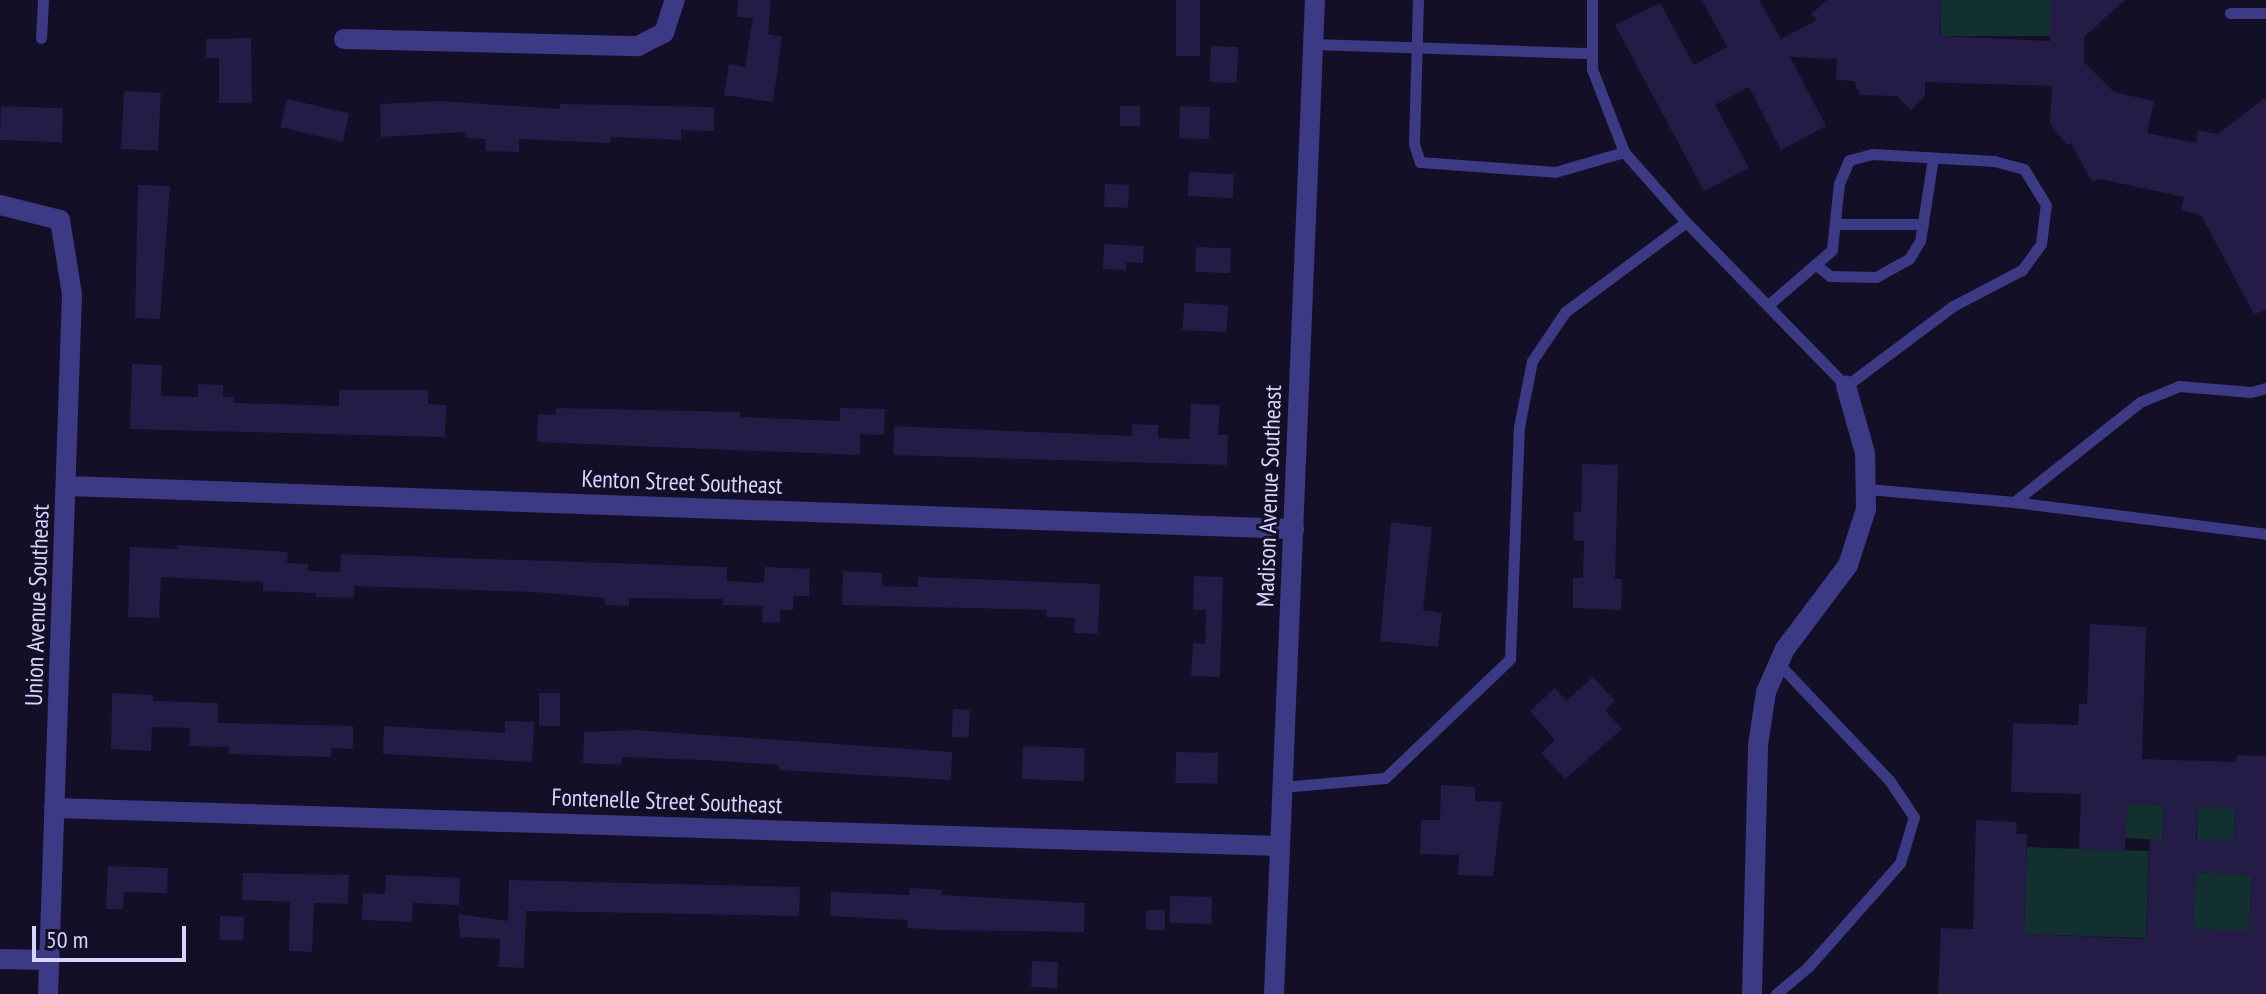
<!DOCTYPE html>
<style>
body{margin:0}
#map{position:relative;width:2266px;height:994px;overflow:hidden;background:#130f26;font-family:"PT Sans Narrow",sans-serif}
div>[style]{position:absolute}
.green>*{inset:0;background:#12302f;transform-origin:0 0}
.building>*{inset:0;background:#241b47;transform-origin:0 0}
.service>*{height:11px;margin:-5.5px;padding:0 5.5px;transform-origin:5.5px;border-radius:5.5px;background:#3d3a85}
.minor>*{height:20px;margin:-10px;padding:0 10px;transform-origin:10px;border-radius:10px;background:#3d3a85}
span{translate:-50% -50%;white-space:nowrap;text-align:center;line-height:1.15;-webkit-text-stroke:6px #130f26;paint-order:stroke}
.street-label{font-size:24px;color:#d9d4ff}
.scale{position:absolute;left:32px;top:926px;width:154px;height:36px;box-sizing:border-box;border:4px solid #d9d4ff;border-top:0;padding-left:10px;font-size:24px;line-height:28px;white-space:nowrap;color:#d9d4ff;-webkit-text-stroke:6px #130f26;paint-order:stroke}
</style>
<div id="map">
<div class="green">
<i style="left:1941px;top:0;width:110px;height:36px"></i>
<i style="left:2127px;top:803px;width:37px;height:35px;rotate:3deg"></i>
<i style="left:2198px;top:806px;width:37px;height:34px;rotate:2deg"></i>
<i style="left:2027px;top:847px;width:122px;height:87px;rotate:2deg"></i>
<i style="left:2196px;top:872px;width:56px;height:57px;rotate:3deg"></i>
</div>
<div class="building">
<i style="clip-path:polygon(738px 0,771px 0,768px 34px,782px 37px,773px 102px,724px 95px,729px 64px,745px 67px,753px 18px,737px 17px)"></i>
<i style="left:1176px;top:0;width:24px;height:56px"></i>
<i style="clip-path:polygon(1702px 0,1759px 0,1781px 39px,1817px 20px,1811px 14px,1827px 0,1941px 0,1940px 36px,2050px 41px,2051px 0,2125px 0,2084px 37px,2084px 62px,2114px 92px,2154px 101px,2147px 133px,2196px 143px,2198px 130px,2218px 134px,2266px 97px,2266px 310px,2254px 314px,2201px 215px,2181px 210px,2184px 197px,2100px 179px,2092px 182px,2071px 143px,2067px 145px,2050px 124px,2052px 86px,1925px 82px,1925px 96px,1911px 110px,1897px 96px,1860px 95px,1854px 81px,1836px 80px,1837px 59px,1790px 57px,1826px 126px,1781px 150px,1749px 87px,1715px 105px,1749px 168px,1704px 191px,1615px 25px,1660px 3px,1694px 65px,1727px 47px)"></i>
<i style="clip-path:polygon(251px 38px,252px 103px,219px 103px,219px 58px,206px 58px,206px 39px)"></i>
<i style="left:1211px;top:46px;width:27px;height:36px;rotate:2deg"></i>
<i style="left:124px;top:91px;width:37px;height:58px;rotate:3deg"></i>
<i style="left:287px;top:99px;width:64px;height:29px;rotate:13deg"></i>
<i style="clip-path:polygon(441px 101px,560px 109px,560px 104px,714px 107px,714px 131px,681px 130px,681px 140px,611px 137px,610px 143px,519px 139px,519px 152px,485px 151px,486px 139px,465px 138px,465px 132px,381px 137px,380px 104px)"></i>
<i style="left:1px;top:106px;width:62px;height:34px;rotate:2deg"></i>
<i style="left:1120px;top:106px;width:20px;height:20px"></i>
<i style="left:1180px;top:106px;width:30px;height:32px;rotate:2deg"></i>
<i style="left:1189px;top:172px;width:45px;height:24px;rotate:3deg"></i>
<i style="left:1105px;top:184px;width:24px;height:23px;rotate:2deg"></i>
<i style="clip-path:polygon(138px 185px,170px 186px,160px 319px,135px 318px)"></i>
<i style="clip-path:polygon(1104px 244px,1144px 246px,1143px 263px,1126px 262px,1126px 270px,1103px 269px)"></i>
<i style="left:1196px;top:247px;width:35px;height:25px;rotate:2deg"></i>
<i style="left:1184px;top:303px;width:44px;height:27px;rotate:3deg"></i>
<i style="clip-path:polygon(132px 364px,162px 365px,161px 396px,198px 397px,198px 384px,223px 385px,223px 397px,234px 397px,233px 403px,339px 406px,339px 390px,428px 390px,428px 404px,446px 405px,445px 437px,130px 429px)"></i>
<i style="clip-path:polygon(1191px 404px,1220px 405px,1218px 435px,1228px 435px,1227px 465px,893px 455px,894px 426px,1132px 436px,1132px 424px,1158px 425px,1158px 438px,1189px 439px)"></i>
<i style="clip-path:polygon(556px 408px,740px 412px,740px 417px,840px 421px,840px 408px,885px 409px,884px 435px,860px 434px,860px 455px,537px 442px,538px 414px,556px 415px)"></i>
<i style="clip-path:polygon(1582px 464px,1618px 465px,1615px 579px,1622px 579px,1621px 610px,1573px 608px,1573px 578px,1583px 578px,1584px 541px,1573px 540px,1574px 511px,1581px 512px)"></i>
<i style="clip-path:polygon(1391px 522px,1432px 527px,1423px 610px,1442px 613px,1438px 647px,1380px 641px)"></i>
<i style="clip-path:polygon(177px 545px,288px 552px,287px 563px,308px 564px,307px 571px,340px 572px,341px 554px,727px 567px,727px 581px,764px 583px,765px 567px,810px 569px,809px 596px,793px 596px,793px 610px,780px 610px,780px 623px,762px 622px,763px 606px,723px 605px,723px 599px,629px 598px,629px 606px,605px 605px,605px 598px,533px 592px,354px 586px,354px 598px,316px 597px,316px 593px,263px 591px,263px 582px,161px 577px,159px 618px,128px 617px,130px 547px,177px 549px)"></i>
<i style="clip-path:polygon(843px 571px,882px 573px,882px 586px,918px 587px,918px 577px,1100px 584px,1098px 634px,1074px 633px,1075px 618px,1046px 617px,1047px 610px,842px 605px)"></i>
<i style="clip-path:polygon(1194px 576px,1223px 577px,1220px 677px,1191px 676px,1193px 643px,1205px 644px,1206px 610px,1193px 610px)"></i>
<i style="clip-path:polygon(evenodd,2090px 624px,2146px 627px,2142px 759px,2236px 762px,2237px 755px,2266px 756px,2266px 994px,1938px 994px,1941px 928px,1973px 929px,1976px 820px,2017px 822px,2016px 834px,2027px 834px,2024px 934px,2146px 939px,2150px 839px,2162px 840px,2164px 805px,2127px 803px,2125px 851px,2079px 849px,2081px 794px,2011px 792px,2013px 723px,2078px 725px,2079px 704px,2087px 704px,2090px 624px,2198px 806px,2235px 807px,2234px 841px,2196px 840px,2198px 806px,2090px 624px,2196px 872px,2252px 875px,2249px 931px,2194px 929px,2196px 872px)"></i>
<i style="clip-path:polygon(1593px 677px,1615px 701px,1605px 710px,1622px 729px,1565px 779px,1541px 753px,1555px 740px,1530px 711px,1555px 688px,1566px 701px)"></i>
<i style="clip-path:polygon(112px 693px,153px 695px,153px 701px,218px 703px,218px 723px,353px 726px,353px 749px,331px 748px,331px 757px,229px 754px,229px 747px,189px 746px,190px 728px,152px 727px,151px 751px,111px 749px)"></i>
<i style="left:539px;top:693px;width:21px;height:33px"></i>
<i style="left:953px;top:709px;width:17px;height:28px;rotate:3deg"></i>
<i style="clip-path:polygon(505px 721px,534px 722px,532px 762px,383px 754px,384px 726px,505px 733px)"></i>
<i style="clip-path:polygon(635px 730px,952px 752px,951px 780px,779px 770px,779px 765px,704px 760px,622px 757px,621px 765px,583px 763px,584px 732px)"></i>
<i style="left:1023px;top:746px;width:62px;height:33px;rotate:2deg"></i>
<i style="left:1176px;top:752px;width:42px;height:31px;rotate:1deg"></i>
<i style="clip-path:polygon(1441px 785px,1475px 787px,1475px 801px,1502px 802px,1493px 876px,1458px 875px,1459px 855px,1420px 854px,1421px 820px,1440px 820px)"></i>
<i style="clip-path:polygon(108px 866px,168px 868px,167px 893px,124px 892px,123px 909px,106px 909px)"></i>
<i style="clip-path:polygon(243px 873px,349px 875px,348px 904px,314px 903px,312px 952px,289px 951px,290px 902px,242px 900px)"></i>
<i style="clip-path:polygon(386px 875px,460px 878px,459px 905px,413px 903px,412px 922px,362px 920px,363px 893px,385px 894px)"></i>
<i style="clip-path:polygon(509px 880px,800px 887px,799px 916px,526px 911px,524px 968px,499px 967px,500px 939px,460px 937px,458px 914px,508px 921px)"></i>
<i style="clip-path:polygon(910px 888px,942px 890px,941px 895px,1085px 903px,1084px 932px,939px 930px,907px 928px,908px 920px,830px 916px,831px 892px,909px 895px)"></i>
<i style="left:1170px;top:896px;width:42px;height:27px;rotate:1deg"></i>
<i style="left:1146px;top:910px;width:19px;height:20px"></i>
<i style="left:220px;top:916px;width:24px;height:24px;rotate:2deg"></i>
<i style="left:1032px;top:961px;width:26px;height:26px;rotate:2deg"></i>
</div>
<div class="service">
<i style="left:1418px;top:0;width:144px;rotate:91.6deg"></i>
<i style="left:1414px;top:144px;width:19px;rotate:72deg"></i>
<i style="left:1420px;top:162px;width:135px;rotate:4.2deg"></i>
<i style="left:1555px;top:172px;width:72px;rotate:-16.2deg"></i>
<i style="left:1592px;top:0;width:69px;rotate:90deg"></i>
<i style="left:1592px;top:69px;width:89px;rotate:68.9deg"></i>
<i style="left:1624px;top:152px;width:94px;rotate:48.5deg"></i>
<i style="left:1686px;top:222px;width:229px;rotate:45.7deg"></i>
<i style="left:1846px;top:386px;width:134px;rotate:-36.8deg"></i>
<i style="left:1953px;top:306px;width:78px;rotate:-27.6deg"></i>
<i style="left:2022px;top:270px;width:32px;rotate:-54deg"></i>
<i style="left:2041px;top:244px;width:39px;rotate:-83deg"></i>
<i style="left:2046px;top:205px;width:42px;rotate:-121.4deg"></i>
<i style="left:2024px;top:169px;width:31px;rotate:-165deg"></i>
<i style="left:1994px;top:161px;width:122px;rotate:-176.7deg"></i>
<i style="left:1872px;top:154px;width:24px;rotate:165deg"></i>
<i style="left:1849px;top:160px;width:25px;rotate:113deg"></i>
<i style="left:1839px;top:183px;width:67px;rotate:96deg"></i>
<i style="left:1832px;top:250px;width:84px;rotate:139.3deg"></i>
<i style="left:2230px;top:13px;width:36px"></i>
<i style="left:41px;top:38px;width:38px;rotate:-87deg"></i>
<i style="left:1313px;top:44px;width:278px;rotate:1.9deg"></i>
<i style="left:1839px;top:224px;width:84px"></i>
<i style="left:1816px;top:265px;width:18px;rotate:38deg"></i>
<i style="left:1830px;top:276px;width:46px;rotate:1.2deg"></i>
<i style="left:1876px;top:277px;width:38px;rotate:-29deg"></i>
<i style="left:1909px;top:259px;width:21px;rotate:-59deg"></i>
<i style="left:1920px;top:241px;width:84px;rotate:-81.1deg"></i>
<i style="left:1868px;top:489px;width:147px;rotate:5.1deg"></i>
<i style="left:2014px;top:502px;width:161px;rotate:-38.4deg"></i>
<i style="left:2140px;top:402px;width:42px;rotate:-22.3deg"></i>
<i style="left:2179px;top:386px;width:72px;rotate:4.8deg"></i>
<i style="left:2251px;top:392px;width:16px;rotate:-15deg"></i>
<i style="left:2014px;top:502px;width:254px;rotate:7.2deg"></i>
<i style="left:1282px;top:787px;width:103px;rotate:-5deg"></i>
<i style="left:1385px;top:778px;width:173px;rotate:-43.6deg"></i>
<i style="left:1510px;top:659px;width:232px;rotate:-87.8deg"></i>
<i style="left:1519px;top:427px;width:67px;rotate:-78.9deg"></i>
<i style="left:1532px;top:361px;width:59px;rotate:-56deg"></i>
<i style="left:1565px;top:312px;width:151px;rotate:-36.6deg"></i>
<i style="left:1776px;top:994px;width:42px;rotate:-40.2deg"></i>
<i style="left:1808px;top:967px;width:139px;rotate:-48.5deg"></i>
<i style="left:1900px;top:863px;width:48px;rotate:-73.1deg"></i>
<i style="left:1914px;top:817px;width:45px;rotate:-124deg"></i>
<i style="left:1889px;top:780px;width:161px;rotate:-133.5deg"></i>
</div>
<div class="minor">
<i style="left:344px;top:39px;width:294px;rotate:1.4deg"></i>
<i style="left:638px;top:46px;width:29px;rotate:-27deg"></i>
<i style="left:664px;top:33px;width:35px;rotate:-72deg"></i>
<i style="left:0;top:205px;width:62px;rotate:14deg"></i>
<i style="left:60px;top:220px;width:75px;rotate:80.8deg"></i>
<i style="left:72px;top:294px;width:700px;rotate:91.96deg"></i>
<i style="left:68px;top:486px;width:1227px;rotate:2.01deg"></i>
<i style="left:54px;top:808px;width:1226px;rotate:1.78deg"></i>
<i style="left:0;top:959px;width:49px;rotate:1.2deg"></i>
<i style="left:1274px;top:994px;width:995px;rotate:-87.64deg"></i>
<i style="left:1752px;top:994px;width:249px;rotate:-88.6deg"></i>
<i style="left:1758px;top:745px;width:54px;rotate:-81.4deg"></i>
<i style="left:1766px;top:692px;width:47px;rotate:-66.2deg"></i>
<i style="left:1785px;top:649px;width:105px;rotate:-53.1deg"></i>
<i style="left:1848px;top:565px;width:59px;rotate:-72.2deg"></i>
<i style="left:1866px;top:509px;width:56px;rotate:-91deg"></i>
<i style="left:1865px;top:453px;width:70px;rotate:-105.8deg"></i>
</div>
<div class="street-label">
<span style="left:682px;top:482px;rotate:2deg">Kenton Street Southeast</span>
<span style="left:1269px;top:496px;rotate:-88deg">Madison Avenue Southeast</span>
<span style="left:37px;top:605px;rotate:-88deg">Union Avenue Southeast</span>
<span style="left:667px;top:801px;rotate:2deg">Fontenelle Street Southeast</span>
</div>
<div class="scale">50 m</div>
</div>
